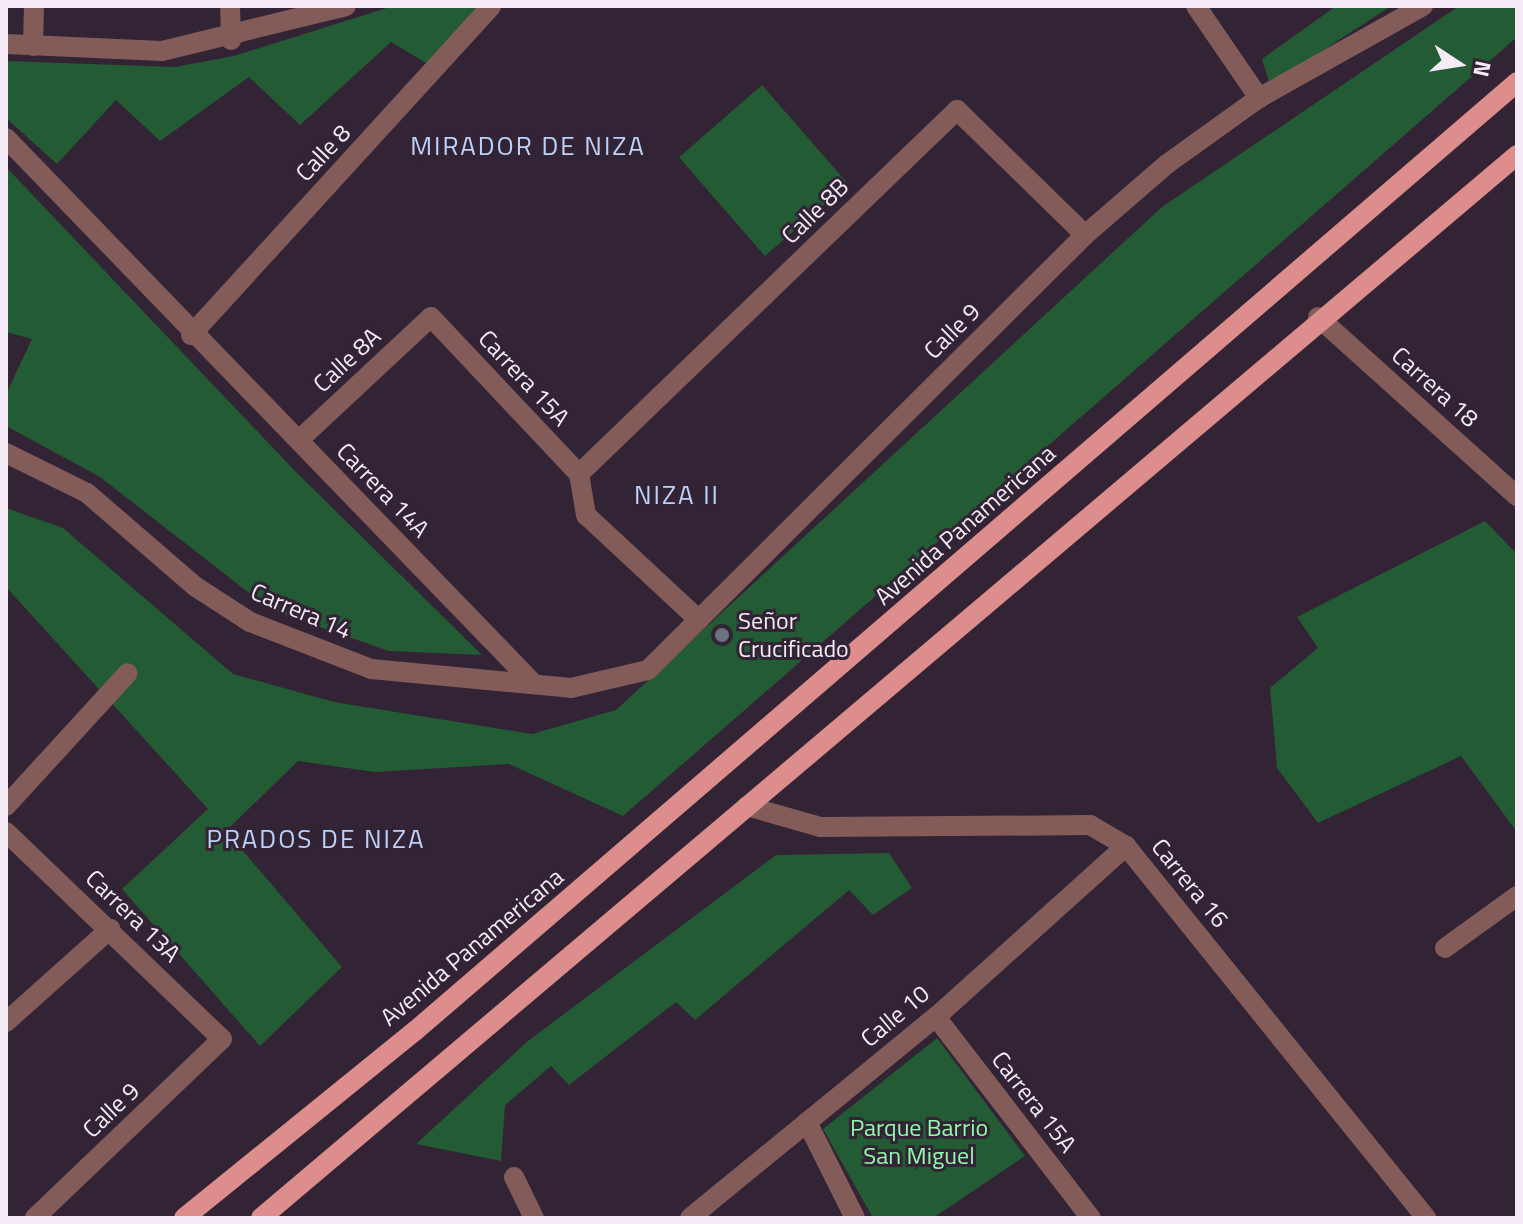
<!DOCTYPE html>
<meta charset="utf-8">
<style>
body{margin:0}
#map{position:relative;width:1523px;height:1224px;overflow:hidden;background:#322335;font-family:"Titillium Web",sans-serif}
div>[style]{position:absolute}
.green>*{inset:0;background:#235b34;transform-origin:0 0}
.street>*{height:20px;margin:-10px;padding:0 10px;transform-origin:10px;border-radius:10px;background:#835c5a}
.primary>*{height:20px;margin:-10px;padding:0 10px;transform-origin:10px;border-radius:10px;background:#dd8d8b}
.dots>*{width:22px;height:22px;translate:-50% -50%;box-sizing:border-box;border:4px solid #322335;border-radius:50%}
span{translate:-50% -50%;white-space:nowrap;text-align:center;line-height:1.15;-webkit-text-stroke:6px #322335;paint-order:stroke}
.street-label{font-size:24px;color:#f5ebf7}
.poi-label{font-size:24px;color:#f5ebf7}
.left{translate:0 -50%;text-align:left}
.park-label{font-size:24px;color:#90f9ac}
.neighbourhood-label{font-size:26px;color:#bdd1f9;letter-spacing:2px}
.frame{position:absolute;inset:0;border:8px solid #f5ebf7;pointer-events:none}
.north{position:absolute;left:1419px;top:24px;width:80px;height:80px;-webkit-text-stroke:6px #322335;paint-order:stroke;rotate:102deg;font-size:22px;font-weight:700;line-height:32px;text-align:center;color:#f5ebf7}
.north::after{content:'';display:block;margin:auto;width:28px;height:36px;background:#f5ebf7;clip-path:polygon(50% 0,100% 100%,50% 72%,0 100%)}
</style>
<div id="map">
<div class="green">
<i style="clip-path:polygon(393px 6px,479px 6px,426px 63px,391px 42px,300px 125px,249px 77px,160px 141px,116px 100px,57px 164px,6px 118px,6px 61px,175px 67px,234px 56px)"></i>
<i style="clip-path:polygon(1336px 6px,1391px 6px,1270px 85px,1262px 59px)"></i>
<i style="clip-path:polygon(1459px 6px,1517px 6px,1517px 37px,623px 816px,509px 764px,375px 772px,298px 761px,226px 831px,342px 967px,260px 1046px,122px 889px,208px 809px,6px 587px,6px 508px,63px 528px,233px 674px,334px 702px,532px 734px,616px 710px,1162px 207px)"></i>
<i style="left:762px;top:85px;width:131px;height:110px;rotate:49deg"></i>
<i style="clip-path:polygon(6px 167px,295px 471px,482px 655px,389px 651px,271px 610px,100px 477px,6px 426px,6px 394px,32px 339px,6px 332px)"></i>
<i style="clip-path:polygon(1485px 521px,1517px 554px,1517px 832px,1461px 756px,1318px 823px,1277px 768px,1270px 688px,1318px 648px,1297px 617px)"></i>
<i style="clip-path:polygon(889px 853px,912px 888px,873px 915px,849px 890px,695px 1020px,676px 1002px,569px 1085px,551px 1066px,505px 1105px,501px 1161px,416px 1144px,528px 1041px,776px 855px)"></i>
<i style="clip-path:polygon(937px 1038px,1025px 1156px,933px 1218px,873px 1218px,823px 1129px)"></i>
</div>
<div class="street">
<i style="left:230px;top:6px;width:34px;rotate:88deg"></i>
<i style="left:1196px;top:6px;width:112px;rotate:55.6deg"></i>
<i style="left:6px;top:44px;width:156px;rotate:2.6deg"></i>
<i style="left:162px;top:51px;width:189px;rotate:-13.7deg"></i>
<i style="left:33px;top:46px;width:40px;rotate:-88.6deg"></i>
<i style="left:6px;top:138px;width:760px;rotate:45.96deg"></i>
<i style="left:1318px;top:317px;width:268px;rotate:42deg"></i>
<i style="left:191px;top:335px;width:445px;rotate:-47.6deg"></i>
<i style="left:299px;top:440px;width:180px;rotate:-43deg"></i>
<i style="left:431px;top:317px;width:216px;rotate:46.7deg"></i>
<i style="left:6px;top:453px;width:90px;rotate:26.3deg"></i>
<i style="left:87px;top:493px;width:144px;rotate:40.8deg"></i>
<i style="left:196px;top:587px;width:64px;rotate:32.9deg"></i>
<i style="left:250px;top:622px;width:130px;rotate:21.2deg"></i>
<i style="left:371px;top:669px;width:201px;rotate:5.4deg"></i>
<i style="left:571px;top:688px;width:79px;rotate:-13.2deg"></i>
<i style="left:648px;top:670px;width:617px;rotate:-44.87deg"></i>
<i style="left:1085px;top:235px;width:108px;rotate:-40.9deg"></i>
<i style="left:1167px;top:164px;width:113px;rotate:-35.7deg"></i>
<i style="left:1259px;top:98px;width:188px;rotate:-29.3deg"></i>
<i style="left:579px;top:474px;width:525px;rotate:-43.92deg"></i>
<i style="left:957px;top:110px;width:179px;rotate:44.3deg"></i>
<i style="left:579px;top:474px;width:42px;rotate:80.3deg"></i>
<i style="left:586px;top:515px;width:154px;rotate:42.9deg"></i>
<i style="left:6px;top:806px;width:180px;rotate:-47.5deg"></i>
<i style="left:747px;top:806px;width:76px;rotate:16deg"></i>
<i style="left:820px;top:827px;width:270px;rotate:-0.4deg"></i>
<i style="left:1090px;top:825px;width:42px;rotate:30.3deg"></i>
<i style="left:1126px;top:846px;width:478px;rotate:51.1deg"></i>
<i style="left:6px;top:832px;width:299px;rotate:43.8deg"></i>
<i style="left:222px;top:1039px;width:259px;rotate:136.3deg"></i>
<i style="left:1445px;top:948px;width:89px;rotate:-35.8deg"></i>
<i style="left:936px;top:1017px;width:254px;rotate:52.4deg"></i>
<i style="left:6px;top:1022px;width:140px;rotate:-41.8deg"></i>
<i style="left:807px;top:1122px;width:107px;rotate:63.4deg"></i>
<i style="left:514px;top:1177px;width:46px;rotate:64deg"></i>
<i style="left:690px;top:1218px;width:318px;rotate:-39.3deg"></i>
<i style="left:936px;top:1017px;width:256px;rotate:-42deg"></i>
</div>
<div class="primary">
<i style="left:184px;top:1218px;width:297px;rotate:-39deg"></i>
<i style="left:415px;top:1031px;width:1454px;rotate:-40.73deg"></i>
<i style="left:261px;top:1218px;width:1645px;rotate:-40.24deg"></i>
</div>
<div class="dots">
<i style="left:722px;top:635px;background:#6b7280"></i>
</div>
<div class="street-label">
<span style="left:323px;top:153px;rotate:-47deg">Calle 8</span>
<span style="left:815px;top:211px;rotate:-44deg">Calle 8B</span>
<span style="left:952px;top:331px;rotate:-45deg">Calle 9</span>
<span style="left:347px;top:360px;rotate:-43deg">Calle 8A</span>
<span style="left:524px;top:378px;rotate:47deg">Carrera 15A</span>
<span style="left:1435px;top:387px;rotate:42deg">Carrera 18</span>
<span style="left:383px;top:490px;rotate:46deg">Carrera 14A</span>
<span style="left:965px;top:525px;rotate:-41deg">Avenida Panamericana</span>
<span style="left:301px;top:611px;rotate:23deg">Carrera 14</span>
<span style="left:1190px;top:883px;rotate:51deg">Carrera 16</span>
<span style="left:133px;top:916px;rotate:44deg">Carrera 13A</span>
<span style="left:472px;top:947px;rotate:-40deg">Avenida Panamericana</span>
<span style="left:895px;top:1016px;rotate:-40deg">Calle 10</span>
<span style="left:1034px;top:1102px;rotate:52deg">Carrera 15A</span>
<span style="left:111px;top:1110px;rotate:-44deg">Calle 9</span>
</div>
<div class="poi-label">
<span class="left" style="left:738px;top:635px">Señor<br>Crucificado</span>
</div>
<div class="park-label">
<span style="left:919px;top:1142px">Parque Barrio<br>San Miguel</span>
</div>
<div class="neighbourhood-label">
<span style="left:528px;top:146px">MIRADOR DE NIZA</span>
<span style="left:677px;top:495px">NIZA II</span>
<span style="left:316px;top:839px">PRADOS DE NIZA</span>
</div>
<div class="frame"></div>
<div class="north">N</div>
</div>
